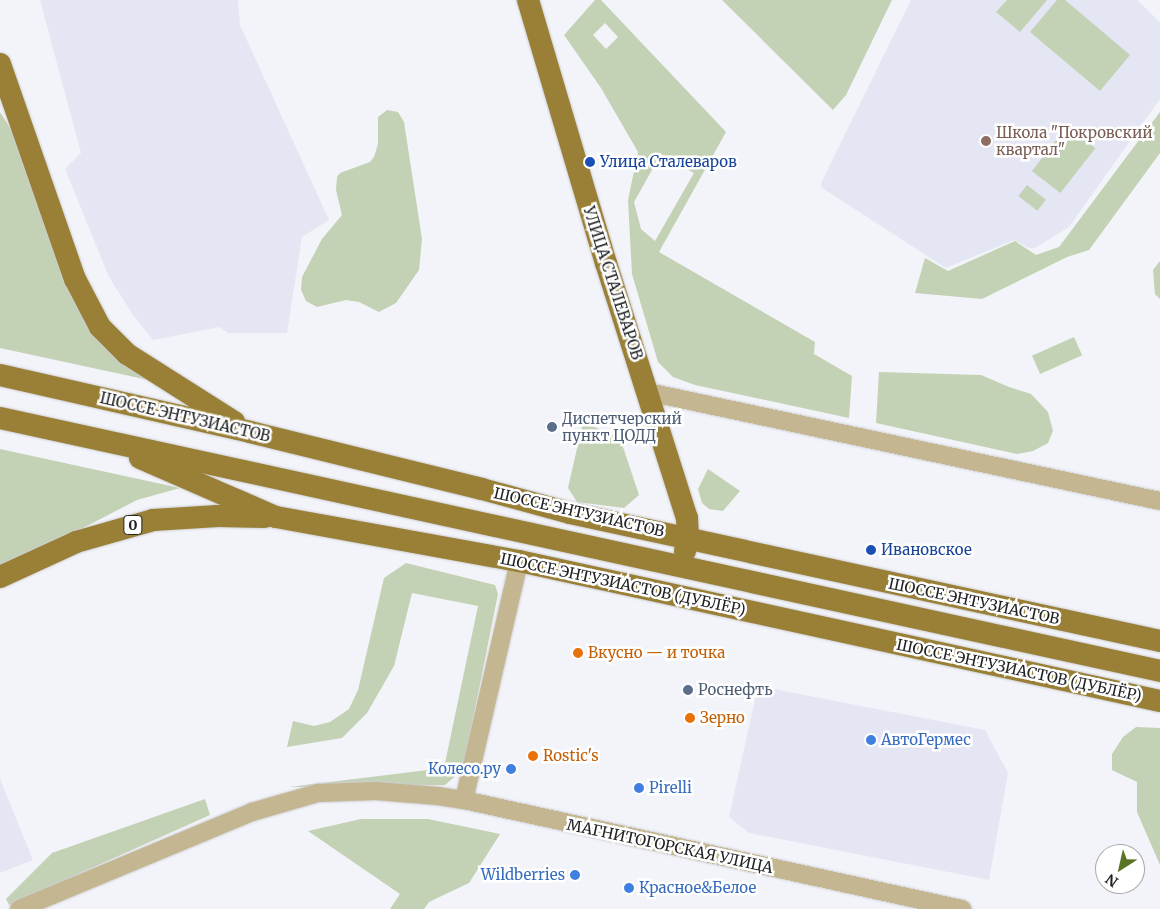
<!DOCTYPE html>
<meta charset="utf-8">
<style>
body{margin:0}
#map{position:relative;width:1160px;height:909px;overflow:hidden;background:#f3f4f9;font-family:Merriweather,serif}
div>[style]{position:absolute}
.built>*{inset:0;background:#e5e6f3}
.green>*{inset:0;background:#c3d1b5;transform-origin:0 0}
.roads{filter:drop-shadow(0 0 1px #cdced2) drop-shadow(0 0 1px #cdced2)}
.minor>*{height:18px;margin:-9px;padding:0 9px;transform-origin:9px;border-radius:9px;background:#c3b691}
.major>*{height:22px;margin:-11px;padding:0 11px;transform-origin:11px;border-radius:11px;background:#998036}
.dots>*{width:14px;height:14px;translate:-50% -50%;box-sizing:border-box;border:2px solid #fff;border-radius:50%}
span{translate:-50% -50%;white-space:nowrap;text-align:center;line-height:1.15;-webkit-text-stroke:5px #fff;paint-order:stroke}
.shield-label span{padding:1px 4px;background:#fff;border:1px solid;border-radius:4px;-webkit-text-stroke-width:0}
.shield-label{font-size:14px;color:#212223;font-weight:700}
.education-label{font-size:15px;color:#785e54}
.left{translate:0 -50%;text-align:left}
.transit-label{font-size:15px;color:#164399}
.street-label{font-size:15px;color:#212223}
.service-label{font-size:15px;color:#4e5e75}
.food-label{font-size:15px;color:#c56008}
.shop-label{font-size:15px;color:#366cbe}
.right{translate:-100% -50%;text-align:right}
.north{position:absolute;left:1095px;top:844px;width:50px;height:50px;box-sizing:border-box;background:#fff;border:1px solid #a6a7a7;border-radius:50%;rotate:215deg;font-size:14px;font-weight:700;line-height:20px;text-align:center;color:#212223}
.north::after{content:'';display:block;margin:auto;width:18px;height:22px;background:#597327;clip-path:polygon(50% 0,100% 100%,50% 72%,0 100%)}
</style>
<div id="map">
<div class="built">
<i style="clip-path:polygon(40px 0,238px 0,240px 25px,329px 220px,302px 237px,287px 333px,228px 333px,220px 327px,153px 340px,133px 315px,109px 277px,65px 169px,81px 153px)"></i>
<i style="clip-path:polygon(911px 0,1137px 0,1160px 22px,1160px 99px,1069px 227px,1035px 248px,1029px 248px,1014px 240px,946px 268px,822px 188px,821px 183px)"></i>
<i style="clip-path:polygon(758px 686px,985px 730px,1008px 773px,989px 880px,749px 833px,729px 817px)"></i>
<i style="clip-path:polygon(0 779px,33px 860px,0 873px)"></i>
</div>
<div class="green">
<i style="clip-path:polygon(evenodd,595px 0,601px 0,726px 132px,659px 252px,815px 342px,814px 354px,852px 376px,849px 418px,695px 385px,673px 377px,658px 362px,632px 274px,628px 200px,638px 152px,601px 88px,564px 35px,595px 0,605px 23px,618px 37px,606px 49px,593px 35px,605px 23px,595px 0,661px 154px,694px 173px,655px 241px,641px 229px,634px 202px,661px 154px)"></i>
<i style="clip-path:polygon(722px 0,892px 0,846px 95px,833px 110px)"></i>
<i style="clip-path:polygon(1007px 0,1047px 0,1020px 32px,996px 12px)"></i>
<i style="clip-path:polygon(1057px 0,1065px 0,1130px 55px,1100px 91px,1030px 32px)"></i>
<i style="clip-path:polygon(387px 110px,398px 112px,404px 122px,422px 239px,419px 270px,396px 303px,379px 312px,359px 302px,346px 300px,317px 307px,306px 301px,301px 290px,302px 277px,322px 239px,342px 215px,336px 190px,337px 177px,340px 173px,370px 162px,374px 157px,378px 144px,378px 117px)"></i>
<i style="clip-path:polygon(0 112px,20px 144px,72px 283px,153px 381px,0 348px)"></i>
<i style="clip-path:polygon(1160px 112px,1160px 153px,1089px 250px,1067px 257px,982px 299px,915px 293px,925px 258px,948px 271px,1015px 241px,1036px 255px,1059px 247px)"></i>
<i style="left:1067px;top:126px;width:36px;height:57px;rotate:38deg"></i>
<i style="left:1027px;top:185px;width:24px;height:14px;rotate:38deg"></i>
<i style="clip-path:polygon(1160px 261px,1160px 299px,1155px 294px,1153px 270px)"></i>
<i style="left:1074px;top:337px;width:20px;height:46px;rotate:66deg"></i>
<i style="clip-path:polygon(879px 372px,981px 375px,1009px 387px,1031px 394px,1048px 412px,1053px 431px,1048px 443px,1033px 451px,1017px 454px,876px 423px)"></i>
<i style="clip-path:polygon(583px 422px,620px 438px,639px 495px,624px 508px,577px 502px,568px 488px)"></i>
<i style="clip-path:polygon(0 449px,180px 488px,137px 500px,0 571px)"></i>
<i style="clip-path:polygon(708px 469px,740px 491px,723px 511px,709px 509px,702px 503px,698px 489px)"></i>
<i style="clip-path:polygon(406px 563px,495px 585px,498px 594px,465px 759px,459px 773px,445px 785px,289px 787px,444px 768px,478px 606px,412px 593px,394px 666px,367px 713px,342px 738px,287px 747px,293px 721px,314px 726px,330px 722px,349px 709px,358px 690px,384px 578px)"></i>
<i style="clip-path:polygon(1136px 727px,1160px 728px,1160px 865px,1137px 812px,1137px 782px,1112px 770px,1112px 754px,1123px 737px)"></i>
<i style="clip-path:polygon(205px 799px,210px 815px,9px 905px,6px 899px,52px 853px)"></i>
<i style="clip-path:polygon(361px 819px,428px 819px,500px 834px,469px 883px,429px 902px,424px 909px,390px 909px,400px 894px,308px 831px)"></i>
</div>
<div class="roads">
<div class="minor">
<i style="left:648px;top:392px;width:523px;rotate:12.02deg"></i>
<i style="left:464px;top:800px;width:245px;rotate:-77deg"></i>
<i style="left:19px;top:909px;width:252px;rotate:-22.6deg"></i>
<i style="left:252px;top:812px;width:69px;rotate:-16.1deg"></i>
<i style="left:318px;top:793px;width:58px;rotate:-2deg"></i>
<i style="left:376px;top:791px;width:62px;rotate:4.6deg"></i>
<i style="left:438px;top:796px;width:26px;rotate:9deg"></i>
<i style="left:464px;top:800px;width:510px;rotate:12.35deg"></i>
</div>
<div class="major">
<i style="left:528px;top:0;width:274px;rotate:73.5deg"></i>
<i style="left:606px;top:263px;width:268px;rotate:72.4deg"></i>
<i style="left:687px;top:518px;width:19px;rotate:87deg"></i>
<i style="left:688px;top:537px;width:14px;rotate:102deg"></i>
<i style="left:0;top:64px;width:228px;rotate:70.8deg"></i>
<i style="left:75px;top:279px;width:54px;rotate:62.5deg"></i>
<i style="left:100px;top:327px;width:38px;rotate:45deg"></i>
<i style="left:127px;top:354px;width:127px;rotate:32.4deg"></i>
<i style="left:0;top:375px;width:256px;rotate:12.8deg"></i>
<i style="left:250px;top:432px;width:239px;rotate:13.8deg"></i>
<i style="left:482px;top:489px;width:91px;rotate:15.3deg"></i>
<i style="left:570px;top:513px;width:604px;rotate:12.24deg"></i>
<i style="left:0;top:418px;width:1187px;rotate:12.3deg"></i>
<i style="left:140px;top:458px;width:148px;rotate:23.5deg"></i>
<i style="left:276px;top:517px;width:247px;rotate:10.3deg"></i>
<i style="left:519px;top:561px;width:656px;rotate:12.32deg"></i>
<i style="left:0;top:577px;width:84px;rotate:-24.7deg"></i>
<i style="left:76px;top:542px;width:80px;rotate:-15.9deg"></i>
<i style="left:153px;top:520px;width:65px;rotate:-3.5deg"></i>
<i style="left:218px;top:516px;width:47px;rotate:1.2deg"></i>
</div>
</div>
<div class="dots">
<i style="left:986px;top:141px;background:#8d6e63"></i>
<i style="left:590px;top:162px;background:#1a4fb4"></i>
<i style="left:552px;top:427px;background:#5c6f8a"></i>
<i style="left:871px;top:550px;background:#1a4fb4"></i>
<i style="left:578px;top:653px;background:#e8710a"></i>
<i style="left:688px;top:690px;background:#5c6f8a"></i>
<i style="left:690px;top:718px;background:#e8710a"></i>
<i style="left:871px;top:740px;background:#3f7fe0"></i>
<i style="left:533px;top:756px;background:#e8710a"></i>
<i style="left:511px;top:769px;background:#3f7fe0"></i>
<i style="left:639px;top:788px;background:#3f7fe0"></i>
<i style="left:575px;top:875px;background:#3f7fe0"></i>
<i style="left:629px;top:888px;background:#3f7fe0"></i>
</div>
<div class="shield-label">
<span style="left:133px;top:525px">0</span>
</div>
<div class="education-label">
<span class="left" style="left:996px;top:141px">Школа "Покровский<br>квартал"</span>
</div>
<div class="transit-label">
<span class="left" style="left:600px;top:162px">Улица Сталеваров</span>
<span class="left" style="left:881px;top:550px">Ивановское</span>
</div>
<div class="street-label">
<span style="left:613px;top:283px;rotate:72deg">УЛИЦА СТАЛЕВАРОВ</span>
<span style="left:185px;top:417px;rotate:13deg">ШОССЕ ЭНТУЗИАСТОВ</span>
<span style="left:579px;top:512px;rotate:13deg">ШОССЕ ЭНТУЗИАСТОВ</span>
<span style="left:623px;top:584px;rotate:12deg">ШОССЕ ЭНТУЗИАСТОВ (ДУБЛЁР)</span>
<span style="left:974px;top:601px;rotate:12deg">ШОССЕ ЭНТУЗИАСТОВ</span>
<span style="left:1019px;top:670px;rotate:12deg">ШОССЕ ЭНТУЗИАСТОВ (ДУБЛЁР)</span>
<span style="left:670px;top:846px;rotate:12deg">МАГНИТОГОРСКАЯ УЛИЦА</span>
</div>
<div class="service-label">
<span class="left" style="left:562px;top:427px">Диспетчерский<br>пункт ЦОДД</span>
<span class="left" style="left:698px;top:690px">Роснефть</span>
</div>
<div class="food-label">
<span class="left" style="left:588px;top:653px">Вкусно — и точка</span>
<span class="left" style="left:700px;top:718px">Зерно</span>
<span class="left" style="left:543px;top:756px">Rostic's</span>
</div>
<div class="shop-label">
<span class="left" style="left:881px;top:740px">АвтоГермес</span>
<span class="right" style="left:501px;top:769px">Колесо.ру</span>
<span class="left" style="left:649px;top:788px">Pirelli</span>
<span class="right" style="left:565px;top:875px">Wildberries</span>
<span class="left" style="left:639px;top:888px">Красное&amp;Белое</span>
</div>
<div class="north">N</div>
</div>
